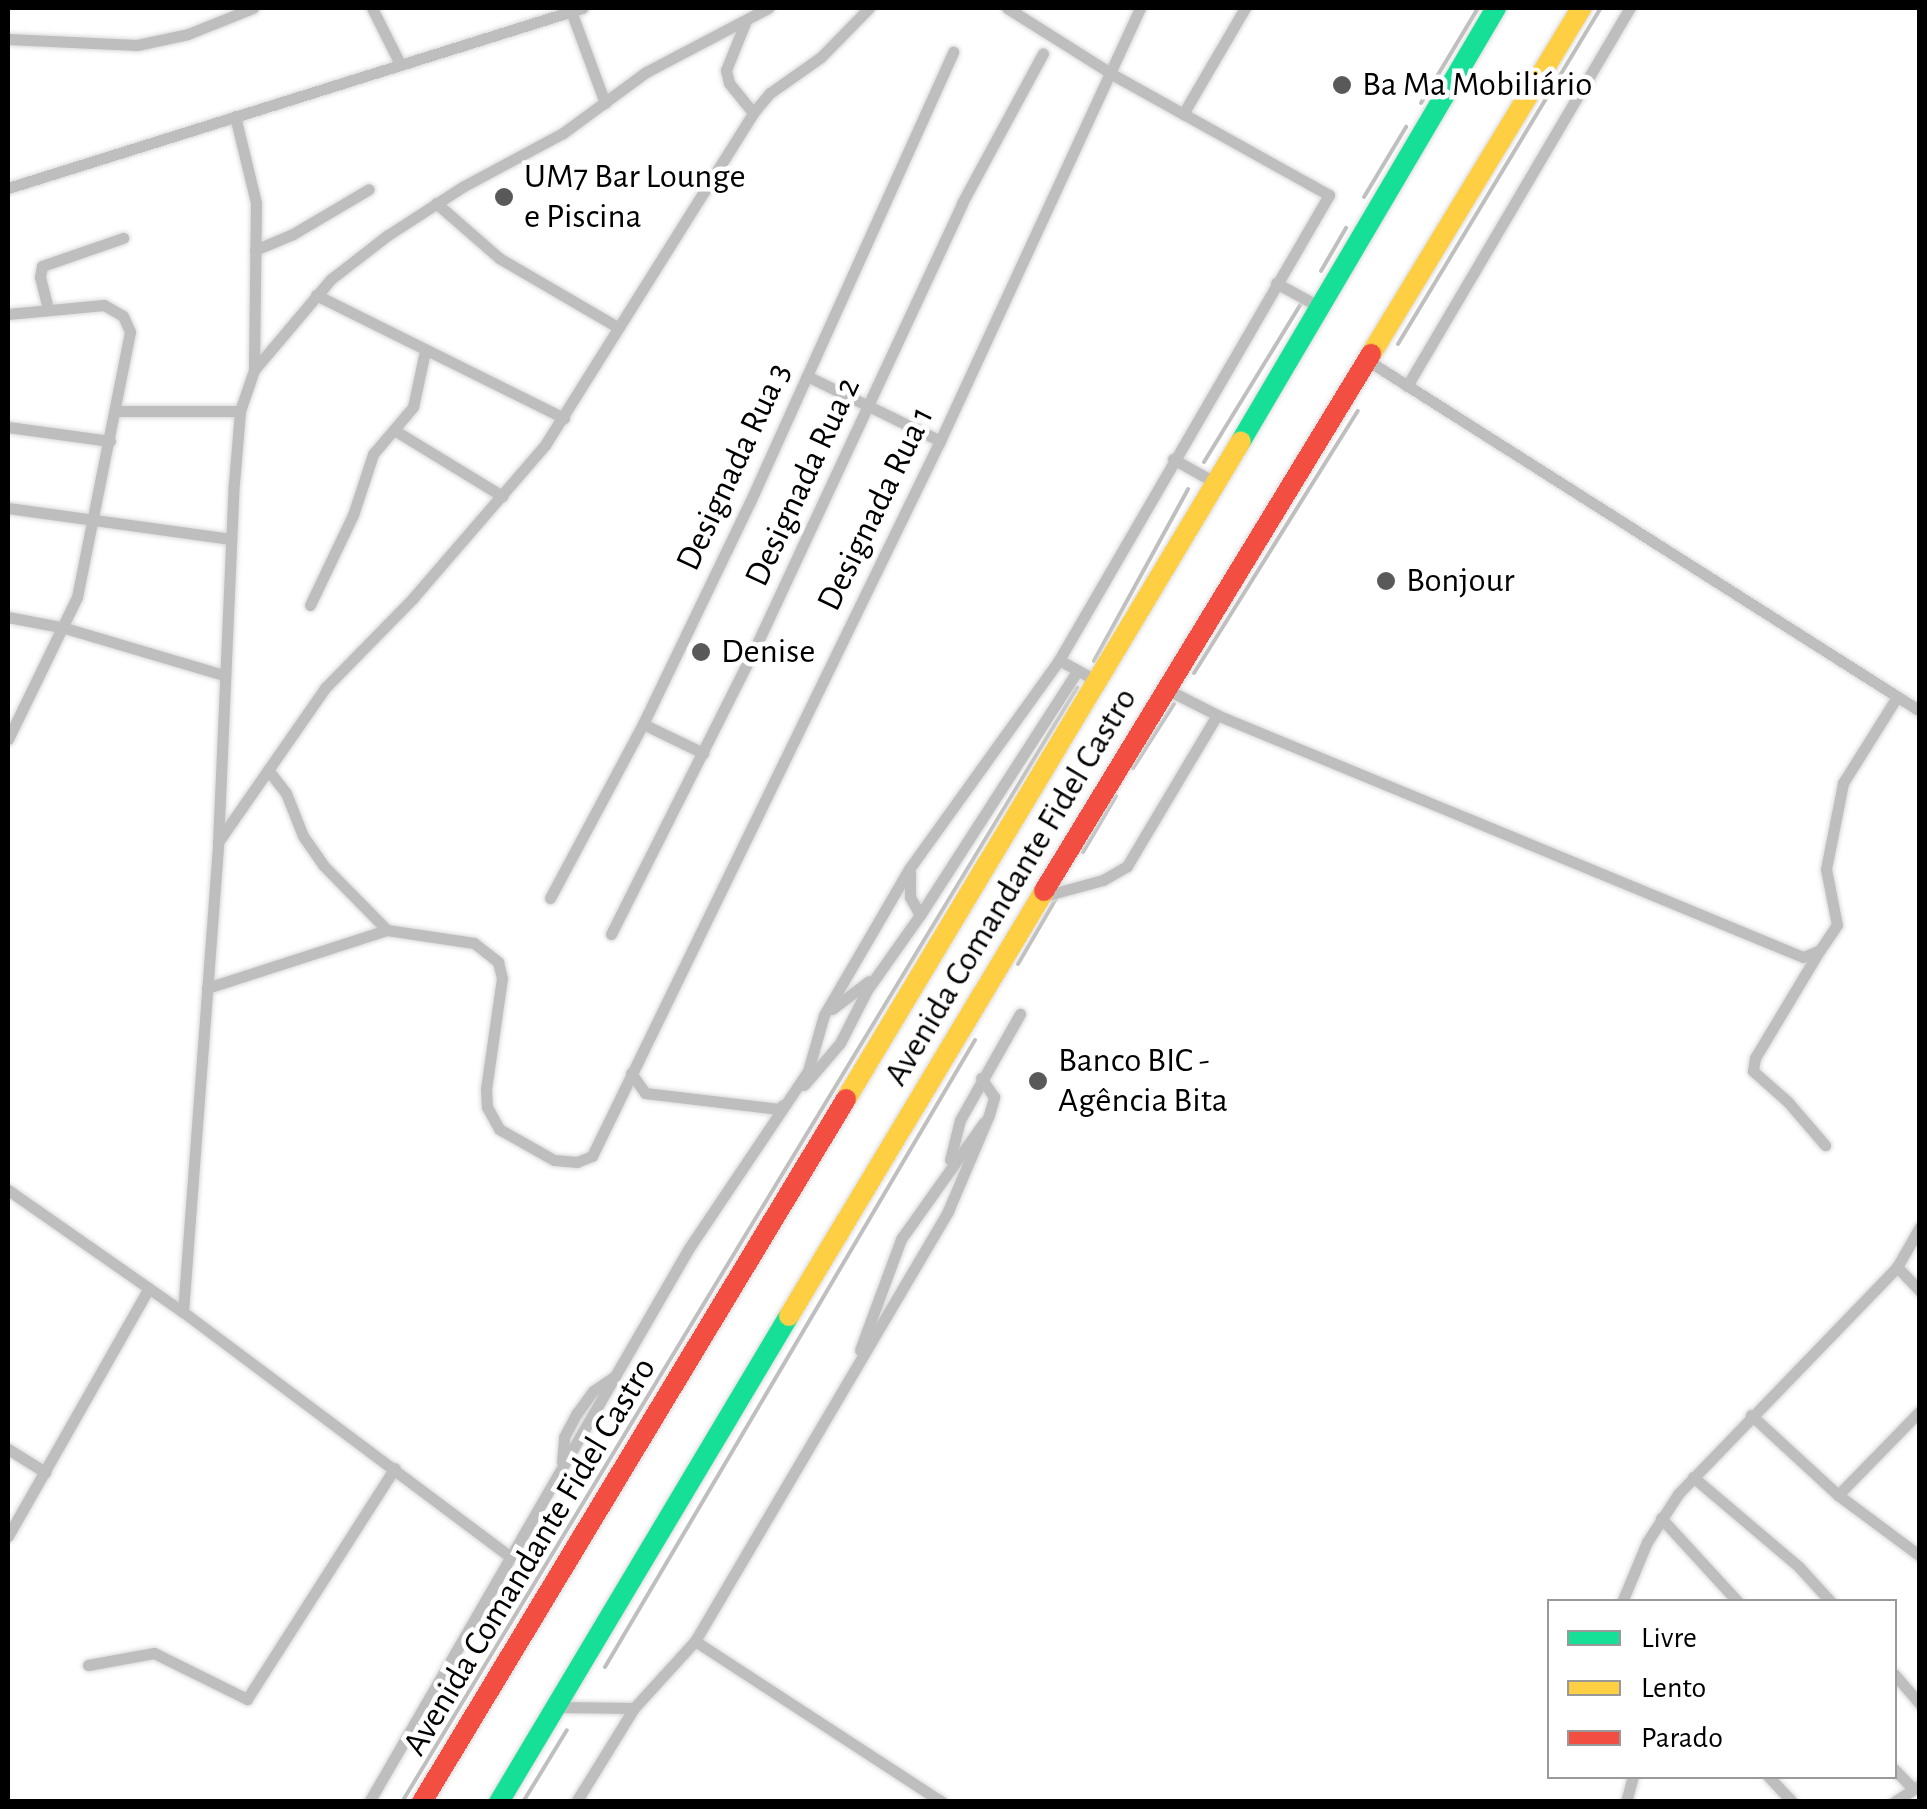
<!DOCTYPE html>
<meta charset="utf-8">
<style>
body{margin:0}
#map{position:relative;width:1927px;height:1809px;overflow:hidden;background:#fff;font-family:"Alegreya Sans",sans-serif}
div>[style]{position:absolute}
.stream>*{height:4px;margin:-2px;padding:0 2px;transform-origin:2px;border-radius:2px;background:#bfbfbf}
.roads{filter:drop-shadow(0 0 2px #dbdbdb) drop-shadow(0 0 2px #dbdbdb)}
.street>*{height:11px;margin:-5.5px;padding:0 5.5px;transform-origin:5.5px;border-radius:5.5px;background:#bebebe}
.fast>*{height:20px;margin:-10px;padding:0 10px;transform-origin:10px;border-radius:10px;background:#16e098}
.slow>*{height:20px;margin:-10px;padding:0 10px;transform-origin:10px;border-radius:10px;background:#ffcf43}
.jam>*{height:20px;margin:-10px;padding:0 10px;transform-origin:10px;border-radius:10px;background:#f24e42}
.dots>*{width:28px;height:28px;translate:-50% -50%;box-sizing:border-box;border:5px solid #fff;border-radius:50%}
span{translate:-50% -50%;white-space:nowrap;text-align:center;line-height:1.15;-webkit-text-stroke:9px #fff;paint-order:stroke}
.poi-label{font-size:35px;color:#000}
.left{translate:0 -50%;text-align:left}
.street-label{font-size:35px;color:#000}
.frame{position:absolute;inset:0;border:10px solid #000;pointer-events:none}
.legend{position:absolute;left:1547px;top:1599px;width:350px;height:180px;box-sizing:border-box;background:#fff;border:2px solid #999;margin:0;padding:12px 18px;list-style:none;font-size:30px;color:#000}
.legend li{display:flex;align-items:center;gap:20px;height:50px}
.legend b{width:50px;border:2px solid #999}
</style>
<div id="map">
<div class="stream">
<i style="left:1421px;top:103px;width:111px;rotate:-59deg"></i>
<i style="left:1364px;top:197px;width:82px;rotate:-59deg"></i>
<i style="left:1321px;top:271px;width:50px;rotate:-59.8deg"></i>
<i style="left:1398px;top:344px;width:393px;rotate:-58.9deg"></i>
<i style="left:1204px;top:462px;width:185px;rotate:-58.5deg"></i>
<i style="left:1094px;top:661px;width:196px;rotate:-61.3deg"></i>
<i style="left:1194px;top:673px;width:309px;rotate:-58deg"></i>
<i style="left:1133px;top:768px;width:76px;rotate:-57.4deg"></i>
<i style="left:1083px;top:852px;width:65px;rotate:-59.5deg"></i>
<i style="left:1018px;top:964px;width:78px;rotate:-59.8deg"></i>
<i style="left:605px;top:1667px;width:728px;rotate:-59.45deg"></i>
<i style="left:402px;top:1802px;width:1303px;rotate:-58.79deg"></i>
<i style="left:523px;top:1802px;width:84px;rotate:-58.6deg"></i>
</div>
<div class="roads">
<div class="street">
<i style="left:372px;top:8px;width:60px;rotate:63.4deg"></i>
<i style="left:571px;top:11px;width:98px;rotate:69.7deg"></i>
<i style="left:745px;top:23px;width:51px;rotate:112deg"></i>
<i style="left:726px;top:70px;width:13px;rotate:77deg"></i>
<i style="left:729px;top:83px;width:38px;rotate:51deg"></i>
<i style="left:8px;top:39px;width:129px;rotate:2.7deg"></i>
<i style="left:137px;top:45px;width:52px;rotate:-12.2deg"></i>
<i style="left:188px;top:34px;width:70px;rotate:-21.8deg"></i>
<i style="left:1183px;top:114px;width:123px;rotate:-59.7deg"></i>
<i style="left:235px;top:116px;width:89px;rotate:76.4deg"></i>
<i style="left:256px;top:203px;width:167px;rotate:90.7deg"></i>
<i style="left:8px;top:188px;width:602px;rotate:-17.41deg"></i>
<i style="left:436px;top:203px;width:84px;rotate:41.1deg"></i>
<i style="left:499px;top:258px;width:135px;rotate:30.2deg"></i>
<i style="left:255px;top:250px;width:41px;rotate:-22.8deg"></i>
<i style="left:293px;top:234px;width:88px;rotate:-30.6deg"></i>
<i style="left:1276px;top:283px;width:50px;rotate:28.6deg"></i>
<i style="left:316px;top:295px;width:277px;rotate:26.4deg"></i>
<i style="left:48px;top:309px;width:33px;rotate:-104deg"></i>
<i style="left:40px;top:277px;width:11px;rotate:-80deg"></i>
<i style="left:42px;top:266px;width:86px;rotate:-19.1deg"></i>
<i style="left:8px;top:314px;width:96px;rotate:-5.4deg"></i>
<i style="left:104px;top:305px;width:22px;rotate:30deg"></i>
<i style="left:123px;top:316px;width:17px;rotate:66deg"></i>
<i style="left:130px;top:332px;width:270px;rotate:101.3deg"></i>
<i style="left:77px;top:597px;width:158px;rotate:115.9deg"></i>
<i style="left:1367px;top:360px;width:655px;rotate:32.4deg"></i>
<i style="left:807px;top:376px;width:148px;rotate:26deg"></i>
<i style="left:1407px;top:386px;width:439px;rotate:-59.5deg"></i>
<i style="left:118px;top:411px;width:122px"></i>
<i style="left:8px;top:427px;width:103px;rotate:7.8deg"></i>
<i style="left:394px;top:430px;width:127px;rotate:31.4deg"></i>
<i style="left:1173px;top:459px;width:49px;rotate:29.2deg"></i>
<i style="left:8px;top:508px;width:225px;rotate:7.9deg"></i>
<i style="left:310px;top:605px;width:100px;rotate:-64.5deg"></i>
<i style="left:353px;top:515px;width:64px;rotate:-71.8deg"></i>
<i style="left:373px;top:454px;width:62px;rotate:-49.6deg"></i>
<i style="left:413px;top:407px;width:57px;rotate:-77.9deg"></i>
<i style="left:8px;top:617px;width:58px;rotate:10.9deg"></i>
<i style="left:65px;top:628px;width:166px;rotate:16.5deg"></i>
<i style="left:1059px;top:660px;width:46px;rotate:28.8deg"></i>
<i style="left:1168px;top:690px;width:55px;rotate:27deg"></i>
<i style="left:1217px;top:715px;width:634px;rotate:22.44deg"></i>
<i style="left:1803px;top:957px;width:18px;rotate:-22deg"></i>
<i style="left:1820px;top:950px;width:30px;rotate:-56deg"></i>
<i style="left:1837px;top:925px;width:57px;rotate:-101.1deg"></i>
<i style="left:1826px;top:869px;width:88px;rotate:-78.8deg"></i>
<i style="left:1843px;top:783px;width:102px;rotate:-57.9deg"></i>
<i style="left:643px;top:724px;width:67px;rotate:25.8deg"></i>
<i style="left:268px;top:770px;width:29px;rotate:52deg"></i>
<i style="left:286px;top:793px;width:46px;rotate:68.4deg"></i>
<i style="left:303px;top:836px;width:35px;rotate:55deg"></i>
<i style="left:323px;top:865px;width:91px;rotate:45.4deg"></i>
<i style="left:387px;top:930px;width:88px;rotate:8.5deg"></i>
<i style="left:474px;top:943px;width:31px;rotate:38deg"></i>
<i style="left:498px;top:962px;width:16px;rotate:76deg"></i>
<i style="left:502px;top:978px;width:112px;rotate:98.2deg"></i>
<i style="left:486px;top:1089px;width:18px;rotate:87deg"></i>
<i style="left:487px;top:1107px;width:25px;rotate:61deg"></i>
<i style="left:499px;top:1129px;width:63px;rotate:29.4deg"></i>
<i style="left:554px;top:1160px;width:23px;rotate:5deg"></i>
<i style="left:577px;top:1162px;width:16px;rotate:-22deg"></i>
<i style="left:592px;top:1156px;width:795px;rotate:-64.05deg"></i>
<i style="left:940px;top:441px;width:477px;rotate:-65.2deg"></i>
<i style="left:218px;top:842px;width:188px;rotate:-55.2deg"></i>
<i style="left:325px;top:688px;width:126px;rotate:-45.6deg"></i>
<i style="left:413px;top:598px;width:202px;rotate:-49.2deg"></i>
<i style="left:545px;top:445px;width:392px;rotate:-57.9deg"></i>
<i style="left:753px;top:113px;width:26px;rotate:-50deg"></i>
<i style="left:770px;top:93px;width:62px;rotate:-35.2deg"></i>
<i style="left:821px;top:57px;width:69px;rotate:-45.6deg"></i>
<i style="left:1044px;top:896px;width:61px;rotate:-15.2deg"></i>
<i style="left:1103px;top:880px;width:28px;rotate:-30deg"></i>
<i style="left:1127px;top:866px;width:176px;rotate:-59.2deg"></i>
<i style="left:550px;top:898px;width:197px;rotate:-61.9deg"></i>
<i style="left:643px;top:724px;width:246px;rotate:-64.3deg"></i>
<i style="left:750px;top:502px;width:494px;rotate:-65.7deg"></i>
<i style="left:920px;top:915px;width:290px;rotate:-57.2deg"></i>
<i style="left:611px;top:934px;width:318px;rotate:-63.3deg"></i>
<i style="left:754px;top:650px;width:493px;rotate:-65deg"></i>
<i style="left:962px;top:203px;width:170px;rotate:-61.6deg"></i>
<i style="left:1818px;top:953px;width:122px;rotate:121deg"></i>
<i style="left:1755px;top:1058px;width:13px;rotate:99deg"></i>
<i style="left:1753px;top:1071px;width:47px;rotate:41.5deg"></i>
<i style="left:1788px;top:1102px;width:57px;rotate:49.3deg"></i>
<i style="left:207px;top:988px;width:189px;rotate:-17.9deg"></i>
<i style="left:832px;top:1009px;width:46px;rotate:-37.1deg"></i>
<i style="left:631px;top:1073px;width:24px;rotate:55deg"></i>
<i style="left:645px;top:1093px;width:135px;rotate:6.8deg"></i>
<i style="left:779px;top:1109px;width:6px;rotate:-45deg"></i>
<i style="left:804px;top:1085px;width:55px;rotate:-49.4deg"></i>
<i style="left:840px;top:1043px;width:59px;rotate:-63deg"></i>
<i style="left:867px;top:990px;width:92px;rotate:-54.8deg"></i>
<i style="left:920px;top:915px;width:21px;rotate:-119deg"></i>
<i style="left:910px;top:897px;width:24px;rotate:-90deg"></i>
<i style="left:950px;top:1160px;width:41px;rotate:-76deg"></i>
<i style="left:960px;top:1120px;width:122px;rotate:-60.5deg"></i>
<i style="left:8px;top:1190px;width:213px;rotate:34.9deg"></i>
<i style="left:183px;top:1312px;width:406px;rotate:36.8deg"></i>
<i style="left:1897px;top:1267px;width:33px;rotate:46deg"></i>
<i style="left:183px;top:1312px;width:469px;rotate:-85.7deg"></i>
<i style="left:218px;top:844px;width:361px;rotate:-87.5deg"></i>
<i style="left:234px;top:483px;width:72px;rotate:-85.2deg"></i>
<i style="left:240px;top:411px;width:43px;rotate:-71.1deg"></i>
<i style="left:254px;top:370px;width:119px;rotate:-49.8deg"></i>
<i style="left:331px;top:279px;width:72px;rotate:-37.7deg"></i>
<i style="left:388px;top:235px;width:90px;rotate:-32.8deg"></i>
<i style="left:464px;top:186px;width:112px;rotate:-28.2deg"></i>
<i style="left:563px;top:133px;width:103px;rotate:-36.3deg"></i>
<i style="left:646px;top:72px;width:138px;rotate:-27.7deg"></i>
<i style="left:860px;top:1350px;width:118px;rotate:-69.7deg"></i>
<i style="left:901px;top:1239px;width:143px;rotate:-54.6deg"></i>
<i style="left:1751px;top:1415px;width:118px;rotate:42.6deg"></i>
<i style="left:1838px;top:1495px;width:102px;rotate:36.6deg"></i>
<i style="left:8px;top:1449px;width:44px;rotate:31.9deg"></i>
<i style="left:562px;top:1462px;width:25px;rotate:-85deg"></i>
<i style="left:564px;top:1437px;width:27px;rotate:-62deg"></i>
<i style="left:577px;top:1413px;width:27px;rotate:-54deg"></i>
<i style="left:593px;top:1391px;width:25px;rotate:-34deg"></i>
<i style="left:1693px;top:1477px;width:139px;rotate:40.3deg"></i>
<i style="left:1799px;top:1567px;width:47px;rotate:47.6deg"></i>
<i style="left:1838px;top:1495px;width:117px;rotate:-45.7deg"></i>
<i style="left:1661px;top:1518px;width:114px;rotate:47.5deg"></i>
<i style="left:8px;top:1536px;width:285px;rotate:-60.4deg"></i>
<i style="left:1622px;top:1602px;width:65px;rotate:-67.4deg"></i>
<i style="left:1647px;top:1542px;width:57px;rotate:-57.1deg"></i>
<i style="left:1678px;top:1494px;width:315px;rotate:-46deg"></i>
<i style="left:1897px;top:1267px;width:46px;rotate:-60.1deg"></i>
<i style="left:695px;top:1641px;width:295px;rotate:33.1deg"></i>
<i style="left:88px;top:1665px;width:67px;rotate:-10.3deg"></i>
<i style="left:154px;top:1653px;width:104px;rotate:26.3deg"></i>
<i style="left:247px;top:1699px;width:274px;rotate:-57.4deg"></i>
<i style="left:1894px;top:1674px;width:40px;rotate:49deg"></i>
<i style="left:557px;top:1707px;width:77px;rotate:0.7deg"></i>
<i style="left:1894px;top:1769px;width:28px;rotate:46deg"></i>
<i style="left:1768px;top:1776px;width:35px;rotate:47deg"></i>
<i style="left:369px;top:1802px;width:640px;rotate:-59.99deg"></i>
<i style="left:689px;top:1248px;width:213px;rotate:-56.1deg"></i>
<i style="left:808px;top:1071px;width:58px;rotate:-74.1deg"></i>
<i style="left:824px;top:1015px;width:169px;rotate:-59.8deg"></i>
<i style="left:909px;top:869px;width:257px;rotate:-54.3deg"></i>
<i style="left:1059px;top:660px;width:538px;rotate:-59.86deg"></i>
<i style="left:1329px;top:195px;width:248px;rotate:-150.9deg"></i>
<i style="left:1112px;top:74px;width:124px;rotate:-147.8deg"></i>
<i style="left:576px;top:1802px;width:110px;rotate:-58.3deg"></i>
<i style="left:634px;top:1708px;width:91px;rotate:-47.7deg"></i>
<i style="left:695px;top:1641px;width:499px;rotate:-59.5deg"></i>
<i style="left:948px;top:1211px;width:104px;rotate:-66.9deg"></i>
<i style="left:989px;top:1115px;width:19px;rotate:-74deg"></i>
<i style="left:994px;top:1097px;width:23px;rotate:-124deg"></i>
<i style="left:1626px;top:1802px;width:27px;rotate:-75deg"></i>
<i style="left:1894px;top:1802px;width:31px;rotate:-33deg"></i>
</div>
<div class="fast">
<i style="left:1241px;top:441px;width:503px;rotate:-59.51deg"></i>
<i style="left:499px;top:1802px;width:566px;rotate:-59.18deg"></i>
</div>
<div class="slow">
<i style="left:1371px;top:354px;width:405px;rotate:-58.7deg"></i>
<i style="left:846px;top:1099px;width:767px;rotate:-59.02deg"></i>
<i style="left:789px;top:1316px;width:496px;rotate:-59deg"></i>
</div>
<div class="jam">
<i style="left:1044px;top:891px;width:629px;rotate:-58.66deg"></i>
<i style="left:422px;top:1802px;width:821px;rotate:-58.9deg"></i>
</div>
</div>
<div class="dots">
<i style="left:1342px;top:85px;background:#595959"></i>
<i style="left:504px;top:197px;background:#595959"></i>
<i style="left:1386px;top:581px;background:#595959"></i>
<i style="left:701px;top:652px;background:#595959"></i>
<i style="left:1038px;top:1081px;background:#595959"></i>
</div>
<div class="poi-label">
<span class="left" style="left:1362px;top:85px">Ba Ma Mobiliário</span>
<span class="left" style="left:524px;top:197px">UM7 Bar Lounge<br>e Piscina</span>
<span class="left" style="left:1406px;top:581px">Bonjour</span>
<span class="left" style="left:721px;top:652px">Denise</span>
<span class="left" style="left:1058px;top:1081px">Banco BIC -<br>Agência Bita</span>
</div>
<div class="street-label">
<span style="left:734px;top:467px;rotate:-65deg">Designada Rua 3</span>
<span style="left:803px;top:482px;rotate:-65deg">Designada Rua 2</span>
<span style="left:876px;top:509px;rotate:-64deg">Designada Rua 1</span>
<span style="left:1011px;top:887px;rotate:-59deg">Avenida Comandante Fidel Castro</span>
<span style="left:530px;top:1557px;rotate:-59deg">Avenida Comandante Fidel Castro</span>
</div>
<div class="frame"></div>
<ul class="legend">
<li><b style="height:12px;background:#16e098"></b>Livre</li>
<li><b style="height:12px;background:#ffcf43"></b>Lento</li>
<li><b style="height:12px;background:#f24e42"></b>Parado</li>
</ul>
</div>
